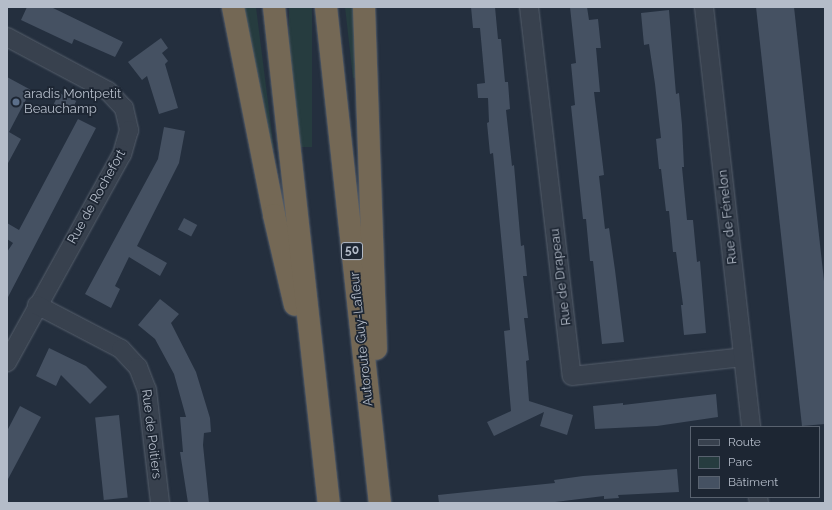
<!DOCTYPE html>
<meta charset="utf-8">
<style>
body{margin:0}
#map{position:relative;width:832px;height:510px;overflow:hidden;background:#242f3e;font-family:Raleway,sans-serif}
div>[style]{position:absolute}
.green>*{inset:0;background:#263c3f;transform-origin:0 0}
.building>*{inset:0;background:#455162;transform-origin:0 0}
.roads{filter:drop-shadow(0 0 1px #565f6c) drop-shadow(0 0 1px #565f6c)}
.street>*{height:18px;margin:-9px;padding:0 9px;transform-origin:9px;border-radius:9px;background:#38414e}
.highway>*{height:22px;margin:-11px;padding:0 11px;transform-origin:11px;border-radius:11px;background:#746855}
.dots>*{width:11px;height:11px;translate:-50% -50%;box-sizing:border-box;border:2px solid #1d2633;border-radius:50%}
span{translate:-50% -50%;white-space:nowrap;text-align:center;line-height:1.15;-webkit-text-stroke:3.5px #1d2633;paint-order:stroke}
.shield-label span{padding:1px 3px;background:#1d2633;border:1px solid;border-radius:3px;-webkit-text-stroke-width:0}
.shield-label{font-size:12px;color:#b4bcc9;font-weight:700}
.poi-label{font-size:13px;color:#b4bcc9}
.left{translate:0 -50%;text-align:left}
.street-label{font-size:13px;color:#b4bcc9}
.frame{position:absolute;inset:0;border:8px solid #b4bcc9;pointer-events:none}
.legend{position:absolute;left:690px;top:426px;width:130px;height:72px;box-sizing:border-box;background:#1d2633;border:1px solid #59626f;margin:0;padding:5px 7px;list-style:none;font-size:12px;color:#b4bcc9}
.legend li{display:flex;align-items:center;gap:8px;height:20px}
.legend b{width:20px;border:1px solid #59626f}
</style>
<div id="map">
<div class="green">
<i style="clip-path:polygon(242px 7px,256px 7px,274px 150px,269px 151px)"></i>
<i style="left:289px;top:7px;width:23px;height:140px"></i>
<i style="clip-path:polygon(345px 7px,356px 7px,360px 77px,353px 78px)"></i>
</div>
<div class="building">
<i style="clip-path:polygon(27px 7px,51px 7px,123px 42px,115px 57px,74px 39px,72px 44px,21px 20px)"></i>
<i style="clip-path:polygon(471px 7px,495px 7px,498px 39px,501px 39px,505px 82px,508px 82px,510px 109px,506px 110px,512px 166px,514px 165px,521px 246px,524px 245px,527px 276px,523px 276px,528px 318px,524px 318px,529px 360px,526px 361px,529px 401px,573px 415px,567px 435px,540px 426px,544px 412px,494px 436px,487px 422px,511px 411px,504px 331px,510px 330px,493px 153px,490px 154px,487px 123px,489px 122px,488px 98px,478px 98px,477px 84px,485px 83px,480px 28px,473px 28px)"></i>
<i style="clip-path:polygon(570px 7px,587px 7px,589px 20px,598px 19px,601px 48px,596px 48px,600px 92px,594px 92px,604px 175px,599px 176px,605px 229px,609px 228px,615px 270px,624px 342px,602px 344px,593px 261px,590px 261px,586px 219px,583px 219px,571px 106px,575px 105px,571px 64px,576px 63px)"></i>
<i style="clip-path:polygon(756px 7px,794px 7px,825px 290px,825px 424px,802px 426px)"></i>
<i style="clip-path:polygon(669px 10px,676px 94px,679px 93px,682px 125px,684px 167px,682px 167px,687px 220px,693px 220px,697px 262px,700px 261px,706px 333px,684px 335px,681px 305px,683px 305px,676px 252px,673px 252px,669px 211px,666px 211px,661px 169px,659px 169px,656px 139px,661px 138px,655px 84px,649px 44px,644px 45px,641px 13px)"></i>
<i style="clip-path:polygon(161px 38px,168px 48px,162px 53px,168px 61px,165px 64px,178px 108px,159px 114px,147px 76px,142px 80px,128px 62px)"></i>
<i style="clip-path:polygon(7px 77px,31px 90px,9px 132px,21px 139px,7px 165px)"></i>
<i style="left:59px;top:93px;width:19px;height:15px;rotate:25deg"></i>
<i style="clip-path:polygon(78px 119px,96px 128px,7px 299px,7px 252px,13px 243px,7px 239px,7px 223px,19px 230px)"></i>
<i style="clip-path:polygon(164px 127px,185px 131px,179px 163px,137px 246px,167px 263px,160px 276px,129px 257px,115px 286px,120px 289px,111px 308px,85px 294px,158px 159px)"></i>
<i style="left:184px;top:218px;width:15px;height:13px;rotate:28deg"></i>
<i style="clip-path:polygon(160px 299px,179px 314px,171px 323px,196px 372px,210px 418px,211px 432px,204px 433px,203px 445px,209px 503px,188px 503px,180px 452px,183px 452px,180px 417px,186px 417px,174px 374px,155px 339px,138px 325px)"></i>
<i style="clip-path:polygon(49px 348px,86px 366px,107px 387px,90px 404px,61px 375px,56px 386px,36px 376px)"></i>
<i style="clip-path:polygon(716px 394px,718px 417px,657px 426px,595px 429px,593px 406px,623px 403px,623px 405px)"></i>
<i style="clip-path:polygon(20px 406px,41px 417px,7px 481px,7px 431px)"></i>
<i style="left:119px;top:415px;width:83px;height:24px;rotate:84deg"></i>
<i style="clip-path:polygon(677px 469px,679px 492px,618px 495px,619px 498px,604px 499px,604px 496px,547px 503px,439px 503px,438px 495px,555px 483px,554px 480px,583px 476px)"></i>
</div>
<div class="roads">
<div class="street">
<i style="left:529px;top:7px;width:371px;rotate:83.4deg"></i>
<i style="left:572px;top:376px;width:172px;rotate:-6.3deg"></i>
<i style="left:704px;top:7px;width:423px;rotate:83.6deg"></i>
<i style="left:7px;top:37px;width:115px;rotate:28.1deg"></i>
<i style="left:108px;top:91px;width:23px;rotate:47deg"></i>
<i style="left:124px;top:108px;width:23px;rotate:77deg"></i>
<i style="left:129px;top:130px;width:25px;rotate:106deg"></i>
<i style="left:122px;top:154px;width:238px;rotate:118.9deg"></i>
<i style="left:37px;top:305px;width:95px;rotate:27.6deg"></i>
<i style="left:121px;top:349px;width:25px;rotate:47deg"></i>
<i style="left:138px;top:367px;width:25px;rotate:69deg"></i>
<i style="left:147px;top:390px;width:114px;rotate:83.4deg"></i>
<i style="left:758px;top:497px;width:6px;rotate:81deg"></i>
</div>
<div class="highway">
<i style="left:233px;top:7px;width:212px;rotate:78.8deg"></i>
<i style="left:274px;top:215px;width:92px;rotate:76.9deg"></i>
<i style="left:274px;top:7px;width:499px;rotate:83.7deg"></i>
<i style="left:326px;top:7px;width:499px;rotate:83.8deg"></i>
<i style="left:364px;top:7px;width:342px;rotate:88deg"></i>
</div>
</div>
<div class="dots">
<i style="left:16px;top:102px;background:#5c6f8a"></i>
</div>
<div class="shield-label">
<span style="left:352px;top:251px">50</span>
</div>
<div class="poi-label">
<span class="left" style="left:24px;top:102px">aradis Montpetit<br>Beauchamp</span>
</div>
<div class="street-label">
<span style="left:97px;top:197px;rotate:-61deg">Rue de Rochefort</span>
<span style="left:728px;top:217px;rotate:-96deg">Rue de Fénelon</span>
<span style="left:561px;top:277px;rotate:-97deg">Rue de Drapeau</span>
<span style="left:362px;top:339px;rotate:-96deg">Autoroute Guy-Lafleur</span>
<span style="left:151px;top:434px;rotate:83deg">Rue de Poitiers</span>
</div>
<div class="frame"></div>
<ul class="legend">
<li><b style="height:5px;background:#38414e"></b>Route</li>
<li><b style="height:11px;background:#263c3f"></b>Parc</li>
<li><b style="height:11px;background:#455162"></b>Bâtiment</li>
</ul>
</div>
